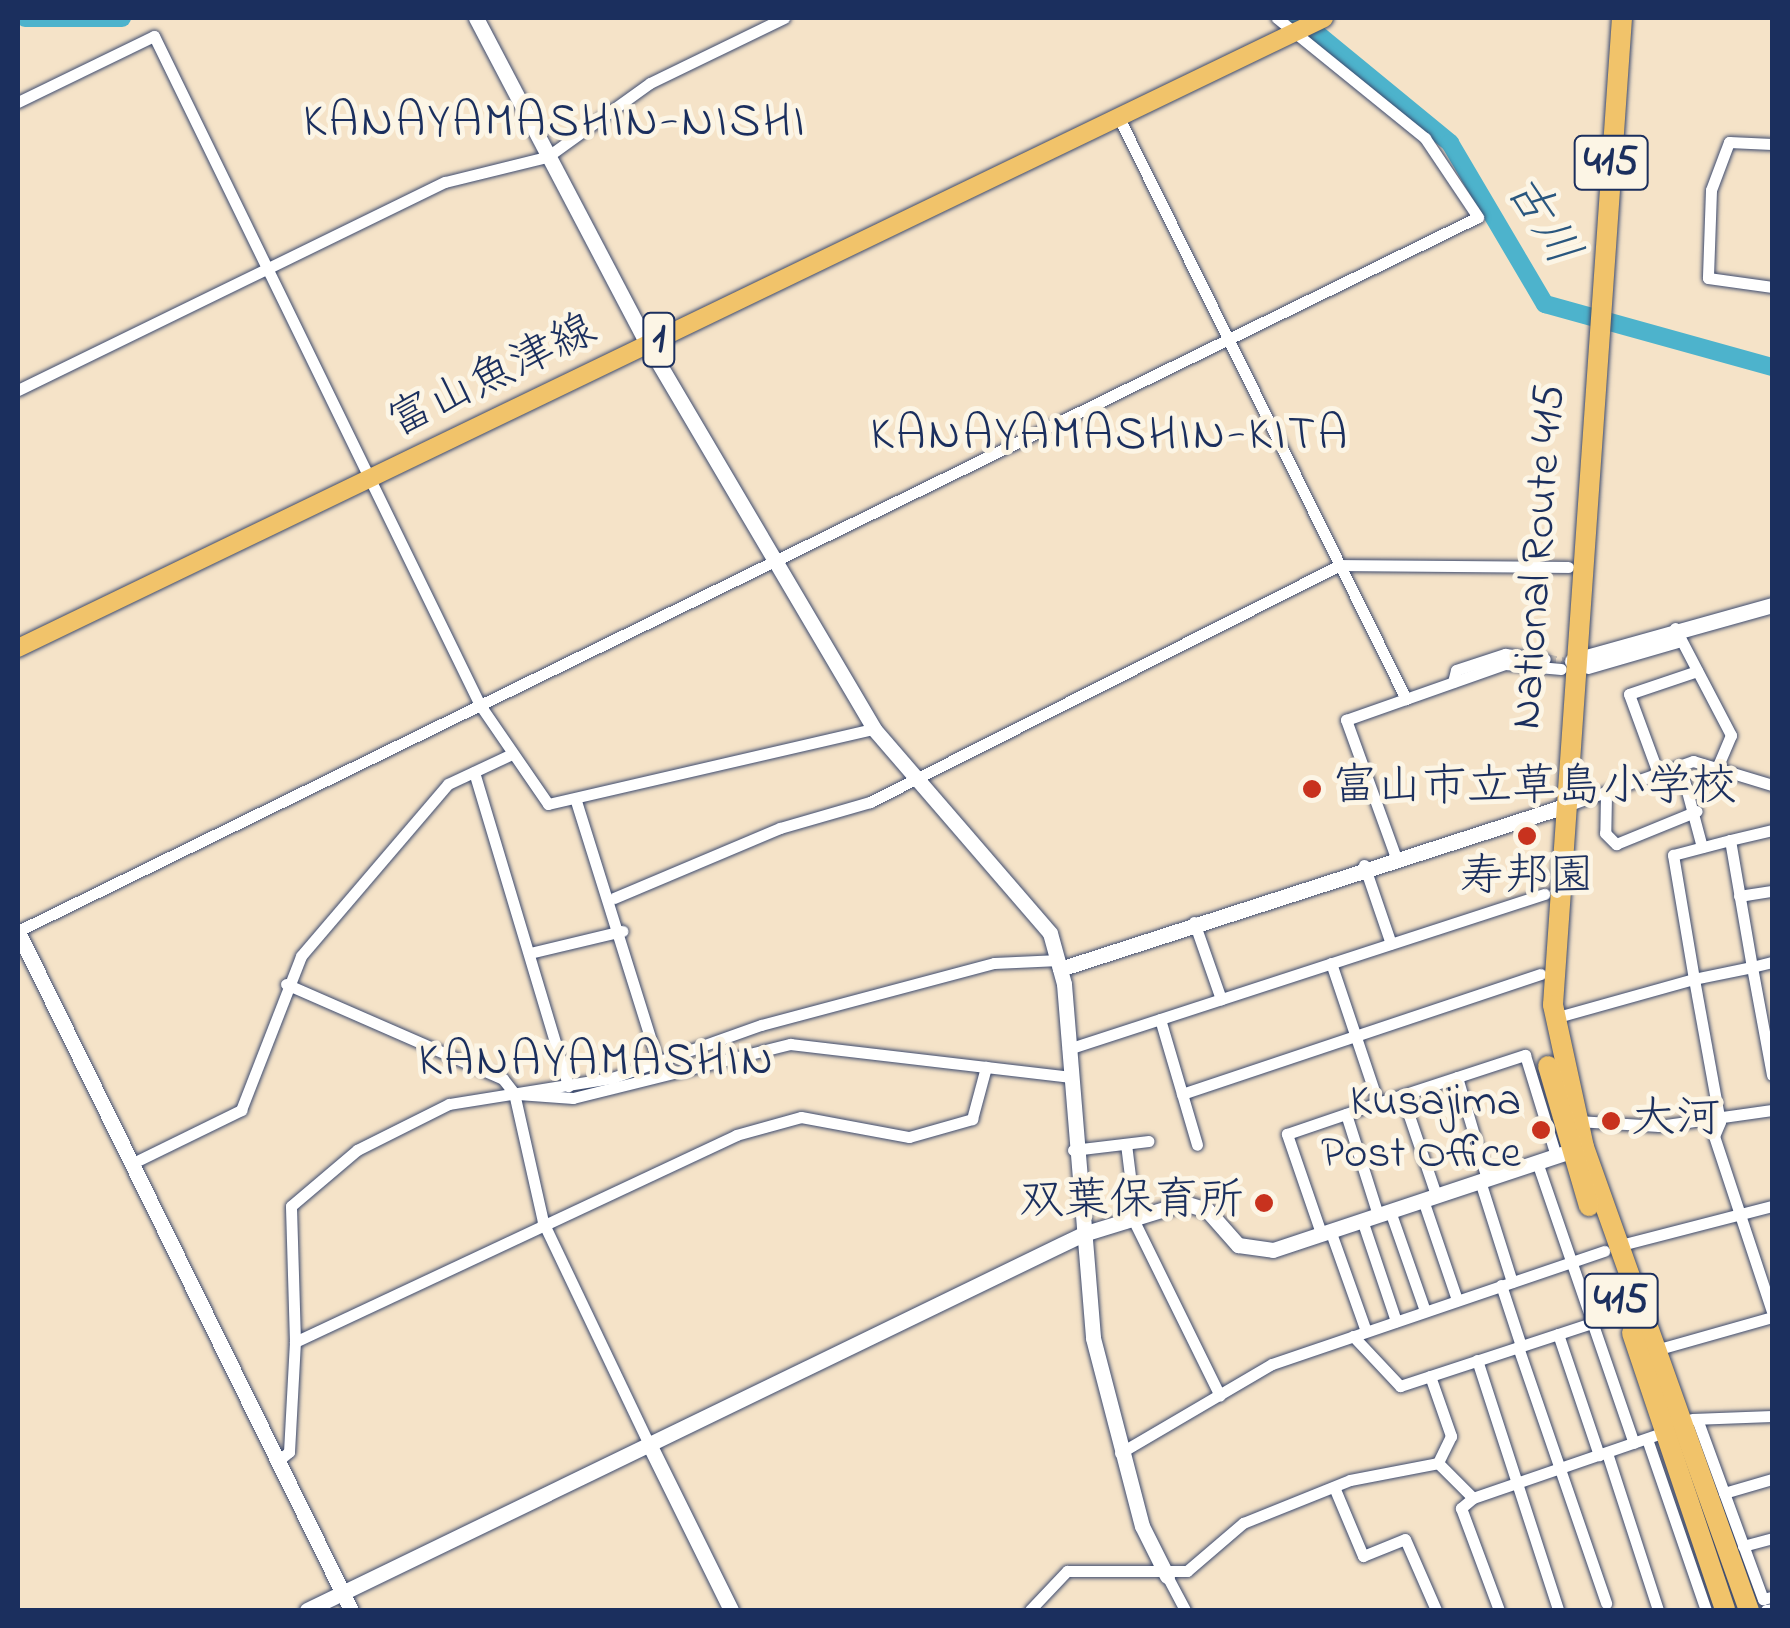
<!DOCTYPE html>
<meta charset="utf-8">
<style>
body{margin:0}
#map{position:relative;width:1790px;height:1628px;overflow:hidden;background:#f5e3c8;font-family:"Indie Flower","Klee One",sans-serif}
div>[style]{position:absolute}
.river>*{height:18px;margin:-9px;padding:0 9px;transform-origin:9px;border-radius:9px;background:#4db3cc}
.minor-tunnel>*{height:11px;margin-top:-5.5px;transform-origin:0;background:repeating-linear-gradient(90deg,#c9bfb3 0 11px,transparent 0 16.5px)}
.roads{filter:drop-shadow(0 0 2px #3c4a6e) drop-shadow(0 0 2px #3c4a6e)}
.minor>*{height:11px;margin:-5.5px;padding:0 5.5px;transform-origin:5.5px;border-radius:5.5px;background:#fff}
.tertiary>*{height:15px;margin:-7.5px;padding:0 7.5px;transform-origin:7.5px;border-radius:7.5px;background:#fff}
.primary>*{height:18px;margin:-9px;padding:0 9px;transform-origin:9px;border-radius:9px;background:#f1c36a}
.trunk>*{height:20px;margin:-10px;padding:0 10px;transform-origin:10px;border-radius:10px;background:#f1c36a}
.dots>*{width:28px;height:28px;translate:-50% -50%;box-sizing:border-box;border:5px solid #fcf5e5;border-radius:50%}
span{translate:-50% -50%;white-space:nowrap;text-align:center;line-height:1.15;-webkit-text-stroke:10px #fcf5e5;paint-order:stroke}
.shield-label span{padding:2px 8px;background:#fcf5e5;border:2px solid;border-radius:8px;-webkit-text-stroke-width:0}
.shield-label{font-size:42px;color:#1b2f5e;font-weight:700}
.street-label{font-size:45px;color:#1b2f5e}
.poi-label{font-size:45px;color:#1b2f5e}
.left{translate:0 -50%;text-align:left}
.right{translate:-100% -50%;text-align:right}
.neighbourhood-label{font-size:48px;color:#1b2f5e;letter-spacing:2.5px}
.water-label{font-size:48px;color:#2a577f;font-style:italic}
.frame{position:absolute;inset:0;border:20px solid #1b2f5e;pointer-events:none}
</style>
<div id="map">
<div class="river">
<i style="left:25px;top:18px;width:97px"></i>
<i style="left:1298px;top:18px;width:197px;rotate:39.4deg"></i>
<i style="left:1450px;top:143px;width:187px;rotate:59.5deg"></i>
<i style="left:1545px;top:304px;width:236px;rotate:15.5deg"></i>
</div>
<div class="minor-tunnel">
<i style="left:1545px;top:659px;width:36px;rotate:11deg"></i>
</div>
<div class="roads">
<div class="minor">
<i style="left:18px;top:102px;width:151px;rotate:-25.9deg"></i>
<i style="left:154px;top:36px;width:744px;rotate:64.02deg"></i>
<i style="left:480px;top:705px;width:120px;rotate:55.5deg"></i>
<i style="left:548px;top:804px;width:335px;rotate:-13deg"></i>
<i style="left:1120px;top:120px;width:646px;rotate:63.71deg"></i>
<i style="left:1772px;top:144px;width:43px;rotate:-177.3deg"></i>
<i style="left:1729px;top:142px;width:51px;rotate:110.6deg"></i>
<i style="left:1711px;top:190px;width:88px;rotate:92deg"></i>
<i style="left:1708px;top:278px;width:65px;rotate:8deg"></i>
<i style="left:18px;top:390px;width:475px;rotate:-26deg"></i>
<i style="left:445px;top:182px;width:105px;rotate:-13.8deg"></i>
<i style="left:547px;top:157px;width:127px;rotate:-35.7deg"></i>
<i style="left:650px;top:83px;width:149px;rotate:-25.9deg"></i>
<i style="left:1675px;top:628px;width:121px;rotate:62.4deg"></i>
<i style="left:1731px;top:735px;width:33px;rotate:113deg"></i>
<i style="left:1588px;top:668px;width:97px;rotate:-16.2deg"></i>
<i style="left:1453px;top:682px;width:12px;rotate:-76deg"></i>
<i style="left:1456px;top:670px;width:52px;rotate:-18.1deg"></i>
<i style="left:1505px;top:654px;width:40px;rotate:7.1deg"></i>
<i style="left:1680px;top:765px;width:85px;rotate:75deg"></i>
<i style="left:474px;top:772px;width:328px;rotate:73.3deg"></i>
<i style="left:1658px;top:773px;width:84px;rotate:-110.2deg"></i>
<i style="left:1629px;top:694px;width:72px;rotate:-18.7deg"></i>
<i style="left:1606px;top:794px;width:39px;rotate:91deg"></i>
<i style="left:1605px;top:833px;width:16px;rotate:45deg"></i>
<i style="left:1616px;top:844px;width:87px;rotate:-22.2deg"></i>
<i style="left:576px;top:801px;width:271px;rotate:72.6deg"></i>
<i style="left:1566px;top:806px;width:135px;rotate:-19.5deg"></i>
<i style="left:1693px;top:761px;width:83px;rotate:16.9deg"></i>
<i style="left:1730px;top:840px;width:43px;rotate:-13.4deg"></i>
<i style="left:1395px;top:855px;width:144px;rotate:-109.9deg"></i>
<i style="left:1346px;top:720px;width:169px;rotate:-19.4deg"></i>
<i style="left:1505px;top:664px;width:56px;rotate:5.1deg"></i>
<i style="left:1364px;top:865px;width:83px;rotate:71.1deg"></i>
<i style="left:1739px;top:896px;width:33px;rotate:-9deg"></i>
<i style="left:614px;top:898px;width:180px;rotate:-22.9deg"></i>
<i style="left:780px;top:828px;width:94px;rotate:-16.1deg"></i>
<i style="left:870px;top:802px;width:526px;rotate:-26.76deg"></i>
<i style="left:1340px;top:565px;width:228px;rotate:0.5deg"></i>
<i style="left:1194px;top:922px;width:82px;rotate:70.7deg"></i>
<i style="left:18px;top:931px;width:1625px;rotate:-26.06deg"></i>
<i style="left:1478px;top:217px;width:95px;rotate:-123.9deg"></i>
<i style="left:1425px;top:138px;width:191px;rotate:-141deg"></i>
<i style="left:530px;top:953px;width:95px;rotate:-13.4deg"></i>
<i style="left:1331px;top:963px;width:148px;rotate:71.4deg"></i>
<i style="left:286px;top:984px;width:237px;rotate:23.6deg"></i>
<i style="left:503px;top:1079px;width:18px;rotate:52deg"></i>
<i style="left:514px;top:1093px;width:132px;rotate:77.3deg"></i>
<i style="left:543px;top:1222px;width:248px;rotate:64.5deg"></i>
<i style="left:1554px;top:1018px;width:145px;rotate:-15.6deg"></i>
<i style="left:1694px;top:979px;width:126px;rotate:-99.6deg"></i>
<i style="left:1673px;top:855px;width:59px;rotate:-14.7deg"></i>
<i style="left:1730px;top:840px;width:129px;rotate:80.2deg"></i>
<i style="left:1752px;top:967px;width:21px;rotate:-14deg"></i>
<i style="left:1160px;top:1019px;width:131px;rotate:73.6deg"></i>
<i style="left:1068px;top:1049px;width:501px;rotate:-18.04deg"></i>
<i style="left:1772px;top:1075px;width:110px;rotate:-100.5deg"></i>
<i style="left:1752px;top:967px;width:59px;rotate:168.3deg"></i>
<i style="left:1694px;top:979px;width:145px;rotate:79.7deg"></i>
<i style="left:1720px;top:1122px;width:15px;rotate:113deg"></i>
<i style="left:1714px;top:1136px;width:184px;rotate:71.7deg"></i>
<i style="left:1457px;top:1077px;width:106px;rotate:73.6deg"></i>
<i style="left:518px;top:1094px;width:55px;rotate:4.2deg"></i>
<i style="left:573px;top:1098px;width:224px;rotate:-14deg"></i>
<i style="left:790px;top:1044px;width:281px;rotate:6.7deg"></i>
<i style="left:1182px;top:1094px;width:378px;rotate:-18.5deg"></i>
<i style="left:1402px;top:1095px;width:106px;rotate:71.2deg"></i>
<i style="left:1346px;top:1114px;width:106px;rotate:72.4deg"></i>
<i style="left:1577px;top:1121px;width:82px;rotate:3.5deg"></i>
<i style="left:1659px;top:1126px;width:114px;rotate:-8.1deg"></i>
<i style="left:1126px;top:1144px;width:73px;rotate:82.9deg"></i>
<i style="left:1073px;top:1150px;width:76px;rotate:-6.8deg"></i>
<i style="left:1537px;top:1162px;width:297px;rotate:71deg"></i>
<i style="left:131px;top:1164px;width:123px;rotate:-26.1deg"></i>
<i style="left:241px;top:1110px;width:165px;rotate:-68.7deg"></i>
<i style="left:301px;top:956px;width:226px;rotate:-49.5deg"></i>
<i style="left:448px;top:784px;width:68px;rotate:-25.1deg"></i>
<i style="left:1480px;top:1181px;width:106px;rotate:72.4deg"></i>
<i style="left:1423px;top:1200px;width:106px;rotate:71.2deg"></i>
<i style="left:1390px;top:1211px;width:106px;rotate:70.7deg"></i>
<i style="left:1132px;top:1217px;width:199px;rotate:63.8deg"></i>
<i style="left:1362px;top:1220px;width:107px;rotate:71.4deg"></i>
<i style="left:1330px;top:1230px;width:107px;rotate:70.4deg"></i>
<i style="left:1321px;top:1233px;width:105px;rotate:-109deg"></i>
<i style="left:1287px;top:1134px;width:96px;rotate:-18.8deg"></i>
<i style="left:1378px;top:1103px;width:155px;rotate:-18.1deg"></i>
<i style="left:1525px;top:1055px;width:106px;rotate:72.9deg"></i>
<i style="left:1617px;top:1246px;width:160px;rotate:-14.5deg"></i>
<i style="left:1501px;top:1285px;width:64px;rotate:71.8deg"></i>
<i style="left:1558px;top:1334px;width:128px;rotate:71.3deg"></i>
<i style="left:1353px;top:1336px;width:69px;rotate:46.8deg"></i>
<i style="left:1400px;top:1386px;width:237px;rotate:-18.2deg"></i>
<i style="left:295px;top:1342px;width:487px;rotate:-25.1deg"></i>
<i style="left:736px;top:1135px;width:67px;rotate:-15.5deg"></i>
<i style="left:801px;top:1117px;width:110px;rotate:10.5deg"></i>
<i style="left:909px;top:1137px;width:66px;rotate:-15.9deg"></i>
<i style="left:972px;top:1119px;width:54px;rotate:-74.9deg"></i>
<i style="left:1518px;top:1347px;width:271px;rotate:71deg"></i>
<i style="left:1652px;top:1351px;width:125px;rotate:-15.8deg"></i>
<i style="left:1477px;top:1360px;width:263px;rotate:72deg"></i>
<i style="left:1430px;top:1376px;width:64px;rotate:70.7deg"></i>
<i style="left:1451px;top:1436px;width:30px;rotate:116deg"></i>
<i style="left:1692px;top:1419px;width:80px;rotate:-2.1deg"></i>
<i style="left:1697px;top:1419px;width:192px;rotate:69.9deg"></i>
<i style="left:1763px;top:1599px;width:9px;rotate:-13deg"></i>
<i style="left:1647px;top:1439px;width:181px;rotate:71deg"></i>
<i style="left:1120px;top:1453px;width:176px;rotate:-30.4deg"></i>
<i style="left:1272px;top:1364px;width:351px;rotate:-18.8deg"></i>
<i style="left:1607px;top:1453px;width:165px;rotate:72deg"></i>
<i style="left:279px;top:1460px;width:13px;rotate:-39deg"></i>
<i style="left:289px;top:1452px;width:110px;rotate:-86.9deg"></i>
<i style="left:295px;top:1342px;width:136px;rotate:-91.7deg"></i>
<i style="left:291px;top:1206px;width:87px;rotate:-40.3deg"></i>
<i style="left:357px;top:1150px;width:103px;rotate:-26.6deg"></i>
<i style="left:449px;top:1104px;width:165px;rotate:-9.1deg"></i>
<i style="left:612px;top:1078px;width:158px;rotate:-19.6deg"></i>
<i style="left:761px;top:1025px;width:241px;rotate:-14.9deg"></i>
<i style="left:994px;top:963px;width:65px;rotate:-2.6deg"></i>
<i style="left:1334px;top:1487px;width:75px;rotate:67.2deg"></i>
<i style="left:1363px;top:1556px;width:45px;rotate:-22deg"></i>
<i style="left:1405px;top:1539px;width:77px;rotate:66.4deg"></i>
<i style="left:1724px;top:1493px;width:50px;rotate:-16.3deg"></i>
<i style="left:1473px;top:1498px;width:16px;rotate:140deg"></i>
<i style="left:1461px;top:1508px;width:109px;rotate:69.6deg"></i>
<i style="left:1743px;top:1546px;width:30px;rotate:-15deg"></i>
<i style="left:1167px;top:1576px;width:38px;rotate:62deg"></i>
<i style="left:1030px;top:1610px;width:54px;rotate:-46.5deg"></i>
<i style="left:1067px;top:1571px;width:120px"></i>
<i style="left:1187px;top:1571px;width:74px;rotate:-40.6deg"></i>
<i style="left:1243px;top:1523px;width:115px;rotate:-21.9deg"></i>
<i style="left:1350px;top:1480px;width:90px;rotate:-10.9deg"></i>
<i style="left:1438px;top:1463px;width:49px;rotate:45deg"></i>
<i style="left:1473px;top:1498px;width:203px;rotate:-19deg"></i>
<i style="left:1766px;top:1610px;width:6px;rotate:-9deg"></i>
</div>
<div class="tertiary">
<i style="left:476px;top:18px;width:369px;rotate:62.3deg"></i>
<i style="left:648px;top:345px;width:446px;rotate:59.5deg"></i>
<i style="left:874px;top:729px;width:269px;rotate:49.2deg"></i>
<i style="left:1050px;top:933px;width:53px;rotate:74.6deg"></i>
<i style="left:1064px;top:984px;width:355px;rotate:85.3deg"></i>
<i style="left:1093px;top:1338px;width:194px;rotate:75.4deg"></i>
<i style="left:1142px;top:1526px;width:56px;rotate:63.4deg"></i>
<i style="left:1572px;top:661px;width:208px;rotate:-15.6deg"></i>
<i style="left:18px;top:932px;width:755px;rotate:63.84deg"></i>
<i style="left:1060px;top:969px;width:527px;rotate:-17.89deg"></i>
<i style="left:650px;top:1446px;width:183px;rotate:63.7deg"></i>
<i style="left:307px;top:1610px;width:862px;rotate:-25.85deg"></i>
<i style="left:1083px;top:1234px;width:106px;rotate:-17.1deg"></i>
<i style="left:1184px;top:1203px;width:24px;rotate:17deg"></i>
<i style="left:1207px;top:1210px;width:47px;rotate:48.5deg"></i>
<i style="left:1238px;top:1245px;width:35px;rotate:8deg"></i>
<i style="left:1273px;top:1250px;width:326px;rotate:-18.4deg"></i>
</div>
<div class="primary">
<i style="left:18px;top:648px;width:1450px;rotate:-25.75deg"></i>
</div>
<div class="trunk">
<i style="left:1622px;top:18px;width:989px;rotate:94deg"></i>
<i style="left:1553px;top:1005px;width:145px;rotate:77.7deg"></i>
<i style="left:1584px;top:1147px;width:492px;rotate:70.4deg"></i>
<i style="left:1548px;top:1066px;width:146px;rotate:73.7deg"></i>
<i style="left:1632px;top:1333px;width:292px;rotate:71.4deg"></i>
</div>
</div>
<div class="dots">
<i style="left:1312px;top:789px;background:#c8321e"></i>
<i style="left:1527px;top:836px;background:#c8321e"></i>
<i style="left:1611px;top:1121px;background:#c8321e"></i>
<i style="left:1541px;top:1130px;background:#c8321e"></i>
<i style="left:1264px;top:1203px;background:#c8321e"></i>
</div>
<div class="shield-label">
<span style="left:1611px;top:163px">415</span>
<span style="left:659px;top:340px">1</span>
<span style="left:1621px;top:1301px">415</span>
</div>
<div class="street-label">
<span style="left:493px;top:378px;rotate:-26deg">富山魚津線</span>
<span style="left:1540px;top:557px;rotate:-86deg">National Route 415</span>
</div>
<div class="poi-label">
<span class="left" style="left:1332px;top:789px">富山市立草島小学校</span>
<span style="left:1527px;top:879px">寿邦園</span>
<span class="right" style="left:1521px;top:1130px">Kusajima<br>Post Office</span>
<span class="left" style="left:1631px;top:1121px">大河</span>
<span class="right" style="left:1244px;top:1203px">双葉保育所</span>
</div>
<div class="neighbourhood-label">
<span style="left:555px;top:124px">KANAYAMASHIN-NISHI</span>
<span style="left:1110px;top:437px">KANAYAMASHIN-KITA</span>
<span style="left:597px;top:1063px">KANAYAMASHIN</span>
</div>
<div class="water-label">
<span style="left:1541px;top:221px;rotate:59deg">古川</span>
</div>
<div class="frame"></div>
</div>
